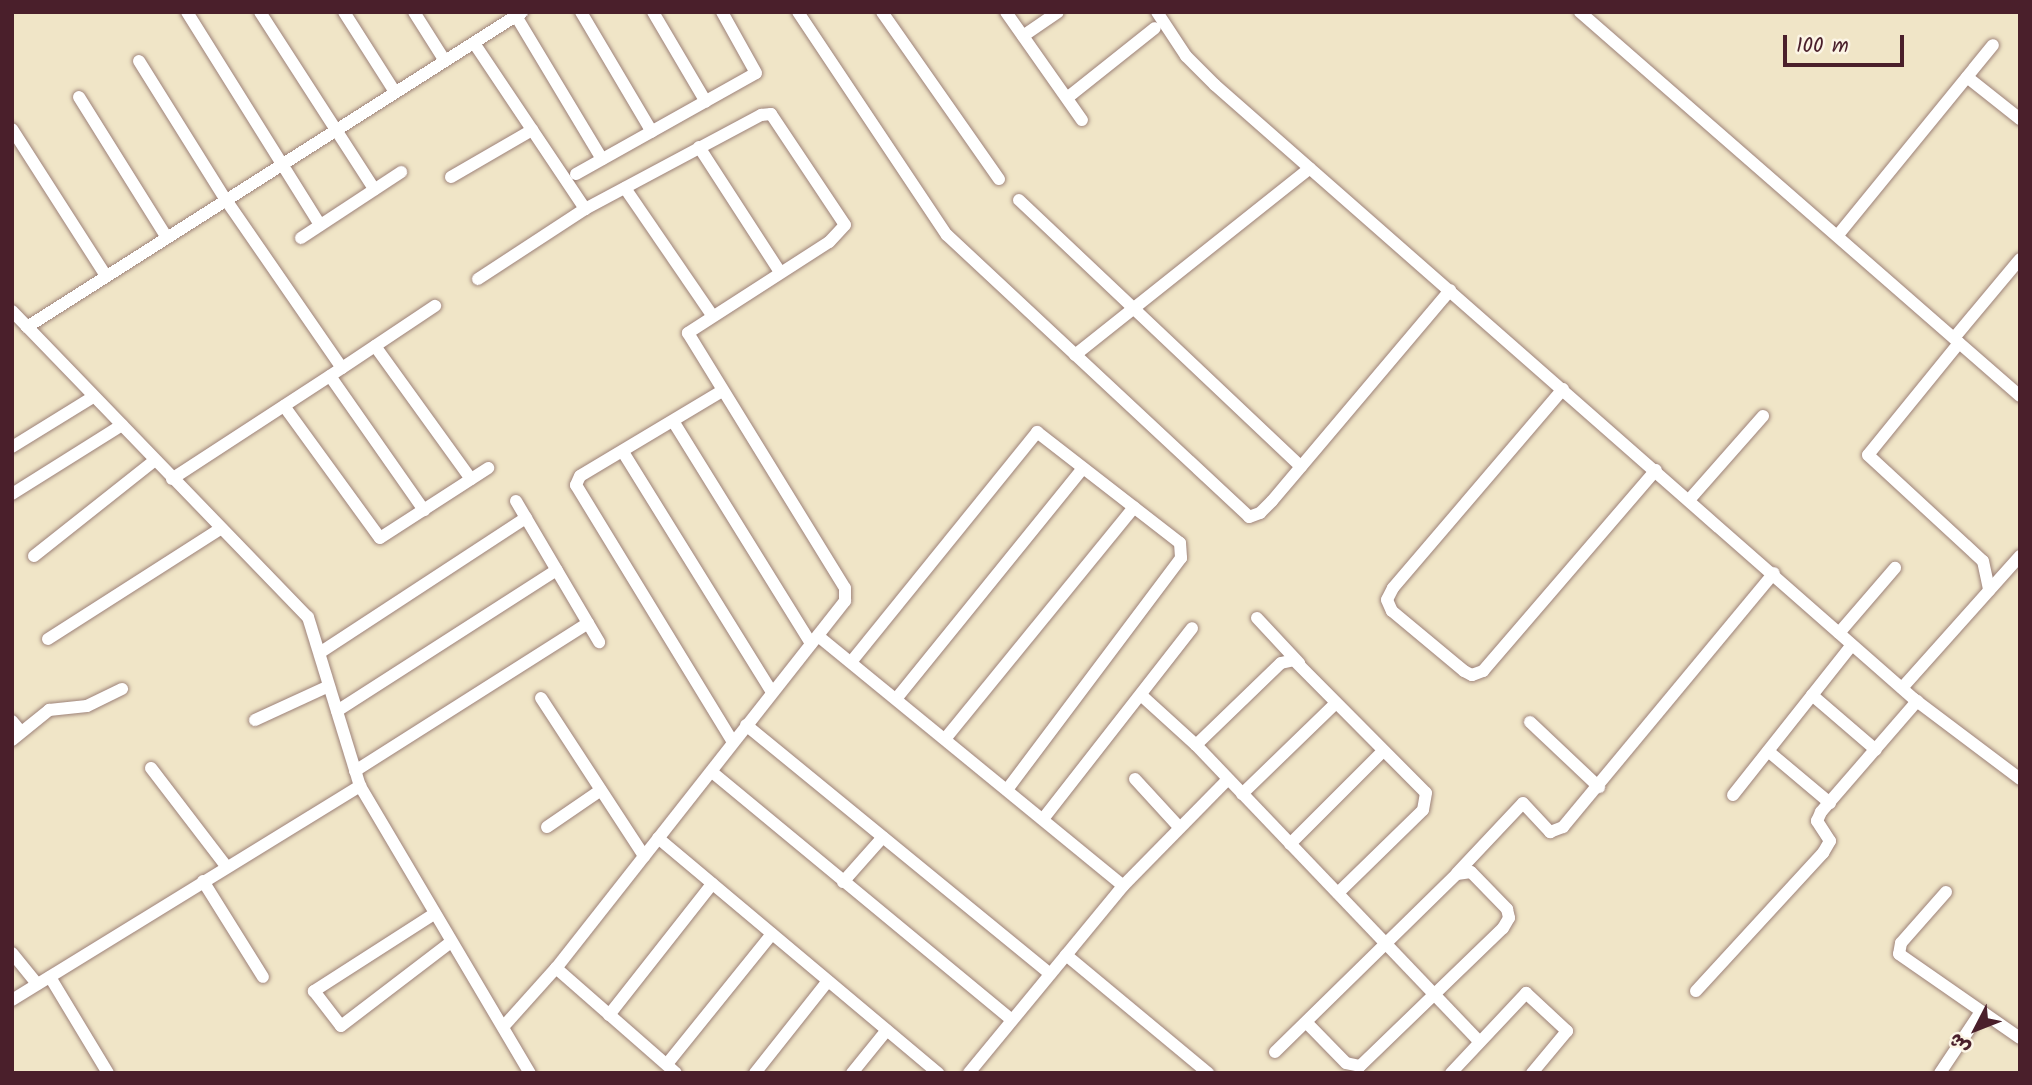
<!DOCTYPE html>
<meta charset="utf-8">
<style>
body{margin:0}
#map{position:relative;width:2032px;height:1085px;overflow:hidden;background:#f0e5c7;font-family:Kalam,"Playpen Sans Arabic",sans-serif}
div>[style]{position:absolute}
.roads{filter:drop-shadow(0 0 2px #9d8279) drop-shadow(0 0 2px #9d8279)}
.minor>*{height:12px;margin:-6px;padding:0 6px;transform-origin:6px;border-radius:6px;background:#fff}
span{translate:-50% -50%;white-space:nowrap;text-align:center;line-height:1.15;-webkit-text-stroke:5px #fcf5e5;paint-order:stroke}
.frame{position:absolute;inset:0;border:14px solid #4a1f2b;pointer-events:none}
.north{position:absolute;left:1941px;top:994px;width:70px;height:70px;-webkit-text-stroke:5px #fcf5e5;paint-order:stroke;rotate:228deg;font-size:19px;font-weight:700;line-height:28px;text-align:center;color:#4a1f2b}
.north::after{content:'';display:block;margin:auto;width:24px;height:32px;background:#4a1f2b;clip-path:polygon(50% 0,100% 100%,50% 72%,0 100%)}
.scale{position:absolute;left:1783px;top:35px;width:121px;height:32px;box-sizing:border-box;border:4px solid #4a1f2b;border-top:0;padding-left:9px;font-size:21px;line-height:24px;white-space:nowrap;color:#4a1f2b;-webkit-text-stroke:5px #fcf5e5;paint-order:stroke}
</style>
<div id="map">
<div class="roads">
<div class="minor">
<i style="left:187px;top:12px;width:251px;rotate:58deg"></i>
<i style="left:260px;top:12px;width:211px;rotate:57.2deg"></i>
<i style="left:344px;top:12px;width:95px;rotate:57.5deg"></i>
<i style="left:414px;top:12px;width:58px;rotate:57.7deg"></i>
<i style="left:581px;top:12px;width:139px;rotate:59.4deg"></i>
<i style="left:653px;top:12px;width:104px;rotate:59.5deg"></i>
<i style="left:798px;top:12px;width:268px;rotate:56.3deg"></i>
<i style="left:947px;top:235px;width:413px;rotate:43deg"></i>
<i style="left:1249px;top:517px;width:12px;rotate:-20deg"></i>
<i style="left:1260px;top:513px;width:17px;rotate:-45deg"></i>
<i style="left:1272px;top:501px;width:276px;rotate:-49.8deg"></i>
<i style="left:882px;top:12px;width:204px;rotate:55deg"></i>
<i style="left:1006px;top:12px;width:132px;rotate:54.9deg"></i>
<i style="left:1157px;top:12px;width:53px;rotate:56.6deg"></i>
<i style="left:1186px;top:56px;width:41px;rotate:45deg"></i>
<i style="left:1215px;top:85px;width:930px;rotate:41.3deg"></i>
<i style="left:1914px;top:699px;width:133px;rotate:37deg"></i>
<i style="left:1580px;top:12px;width:584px;rotate:41.11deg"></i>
<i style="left:516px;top:16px;width:167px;rotate:59deg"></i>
<i style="left:1023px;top:36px;width:42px;rotate:-34.4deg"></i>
<i style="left:474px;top:43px;width:200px;rotate:56.2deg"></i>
<i style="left:585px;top:209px;width:200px;rotate:-28.1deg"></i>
<i style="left:761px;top:115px;width:10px;rotate:-6deg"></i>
<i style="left:771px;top:114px;width:133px;rotate:56.3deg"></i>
<i style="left:845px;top:225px;width:23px;rotate:133deg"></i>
<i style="left:829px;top:242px;width:168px;rotate:147.2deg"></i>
<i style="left:688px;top:333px;width:299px;rotate:58.4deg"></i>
<i style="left:845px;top:588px;width:13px;rotate:90deg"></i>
<i style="left:845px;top:601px;width:467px;rotate:128.2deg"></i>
<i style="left:556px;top:968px;width:79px;rotate:131.9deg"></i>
<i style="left:139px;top:61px;width:164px;rotate:58deg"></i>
<i style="left:226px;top:200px;width:204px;rotate:55.4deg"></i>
<i style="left:342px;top:368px;width:203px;rotate:146.9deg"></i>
<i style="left:1967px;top:77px;width:68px;rotate:38.4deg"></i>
<i style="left:79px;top:97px;width:166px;rotate:58deg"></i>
<i style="left:1067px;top:98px;width:112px;rotate:-38.5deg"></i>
<i style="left:12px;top:129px;width:174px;rotate:57.4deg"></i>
<i style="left:699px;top:147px;width:149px;rotate:57.1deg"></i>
<i style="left:576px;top:174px;width:206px;rotate:-29.3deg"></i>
<i style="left:756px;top:73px;width:70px;rotate:-119.1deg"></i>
<i style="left:451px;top:177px;width:94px;rotate:-30.1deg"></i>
<i style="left:625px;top:188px;width:154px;rotate:55.6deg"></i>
<i style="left:1019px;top:200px;width:388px;rotate:43.4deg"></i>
<i style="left:1838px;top:235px;width:245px;rotate:-50.8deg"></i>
<i style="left:301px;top:238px;width:120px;rotate:-33.4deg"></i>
<i style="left:478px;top:279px;width:128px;rotate:-33.2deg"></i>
<i style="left:12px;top:311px;width:426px;rotate:46deg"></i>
<i style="left:308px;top:617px;width:177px;rotate:72.9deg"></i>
<i style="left:360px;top:786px;width:334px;rotate:59.4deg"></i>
<i style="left:27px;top:327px;width:587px;rotate:-32.47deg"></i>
<i style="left:1954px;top:338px;width:103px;rotate:-50.1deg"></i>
<i style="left:1959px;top:343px;width:144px;rotate:129.1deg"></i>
<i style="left:1868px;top:455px;width:156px;rotate:42.7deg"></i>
<i style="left:1983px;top:561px;width:30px;rotate:78deg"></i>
<i style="left:375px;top:346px;width:164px;rotate:54.2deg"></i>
<i style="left:1075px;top:355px;width:300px;rotate:-38.5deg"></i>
<i style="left:342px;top:368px;width:112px;rotate:-33.7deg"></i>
<i style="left:330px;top:376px;width:164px;rotate:55deg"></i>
<i style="left:1563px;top:389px;width:262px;rotate:130.5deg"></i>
<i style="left:1393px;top:588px;width:13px;rotate:117deg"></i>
<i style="left:1387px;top:600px;width:12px;rotate:66deg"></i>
<i style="left:1392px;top:611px;width:94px;rotate:39.8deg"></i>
<i style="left:1464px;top:671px;width:9px;rotate:27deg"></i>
<i style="left:1472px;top:675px;width:12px;rotate:-20deg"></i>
<i style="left:1483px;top:671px;width:265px;rotate:-49.3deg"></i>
<i style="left:722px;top:391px;width:165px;rotate:149.1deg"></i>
<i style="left:580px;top:476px;width:10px;rotate:114deg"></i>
<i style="left:576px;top:485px;width:301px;rotate:58.6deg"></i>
<i style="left:284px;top:406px;width:163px;rotate:54deg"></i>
<i style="left:380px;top:538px;width:129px;rotate:-32.9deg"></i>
<i style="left:673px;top:421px;width:262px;rotate:58.2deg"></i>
<i style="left:12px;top:447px;width:95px;rotate:-31.7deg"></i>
<i style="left:623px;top:452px;width:282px;rotate:58.2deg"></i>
<i style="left:12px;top:494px;width:130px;rotate:-32.1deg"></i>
<i style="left:1689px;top:500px;width:112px;rotate:-48.6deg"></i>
<i style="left:516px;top:501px;width:164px;rotate:59.5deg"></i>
<i style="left:34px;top:556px;width:154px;rotate:-38.4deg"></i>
<i style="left:1257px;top:618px;width:62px;rotate:47deg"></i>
<i style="left:1839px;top:633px;width:86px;rotate:-49.3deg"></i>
<i style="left:818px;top:636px;width:394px;rotate:39.3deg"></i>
<i style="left:1123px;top:886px;width:242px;rotate:129.5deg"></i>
<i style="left:48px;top:639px;width:204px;rotate:-32.6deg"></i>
<i style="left:321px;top:652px;width:245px;rotate:-33.2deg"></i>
<i style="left:851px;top:662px;width:296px;rotate:-51deg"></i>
<i style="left:1037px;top:432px;width:181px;rotate:37.8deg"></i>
<i style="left:1180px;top:543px;width:15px;rotate:86deg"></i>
<i style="left:1181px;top:558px;width:290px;rotate:126.9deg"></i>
<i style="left:1902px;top:688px;width:177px;rotate:-48.2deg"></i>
<i style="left:1141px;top:695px;width:74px;rotate:42.3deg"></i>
<i style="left:1196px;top:745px;width:408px;rotate:46.3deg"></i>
<i style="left:1812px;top:695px;width:84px;rotate:40.7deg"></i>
<i style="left:541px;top:698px;width:189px;rotate:56.9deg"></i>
<i style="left:896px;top:699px;width:297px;rotate:-51deg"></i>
<i style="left:337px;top:711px;width:261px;rotate:-32.7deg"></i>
<i style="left:255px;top:720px;width:81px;rotate:-24.7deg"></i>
<i style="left:12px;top:721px;width:14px;rotate:51deg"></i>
<i style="left:1530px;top:722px;width:95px;rotate:43.3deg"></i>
<i style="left:746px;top:725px;width:393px;rotate:39.3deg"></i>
<i style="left:945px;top:739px;width:299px;rotate:-50.8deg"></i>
<i style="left:12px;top:740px;width:48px;rotate:-39deg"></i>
<i style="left:49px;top:710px;width:38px;rotate:-6deg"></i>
<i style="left:87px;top:706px;width:39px;rotate:-26deg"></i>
<i style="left:1196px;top:745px;width:118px;rotate:-44deg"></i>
<i style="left:1281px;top:663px;width:13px;rotate:-13deg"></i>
<i style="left:1294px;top:660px;width:187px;rotate:45.2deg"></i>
<i style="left:1426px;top:793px;width:17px;rotate:100deg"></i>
<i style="left:1423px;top:810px;width:119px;rotate:135.7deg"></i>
<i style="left:1768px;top:751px;width:81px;rotate:40deg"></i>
<i style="left:151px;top:768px;width:123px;rotate:52.6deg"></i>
<i style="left:355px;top:771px;width:276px;rotate:-32.4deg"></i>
<i style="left:712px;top:772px;width:389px;rotate:39.6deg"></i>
<i style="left:1135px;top:779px;width:65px;rotate:47.5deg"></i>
<i style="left:1242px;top:794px;width:129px;rotate:-44.1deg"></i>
<i style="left:1733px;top:795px;width:191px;rotate:-51.6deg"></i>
<i style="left:1043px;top:819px;width:242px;rotate:-52deg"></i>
<i style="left:547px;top:827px;width:65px;rotate:-34.4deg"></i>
<i style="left:658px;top:838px;width:366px;rotate:40deg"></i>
<i style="left:1290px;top:844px;width:132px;rotate:-45deg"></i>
<i style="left:1457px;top:873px;width:96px;rotate:-46.7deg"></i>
<i style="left:1523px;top:803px;width:40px;rotate:47deg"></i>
<i style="left:1550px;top:832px;width:14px;rotate:-21deg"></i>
<i style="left:1563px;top:827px;width:330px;rotate:-50.3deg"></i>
<i style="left:203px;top:881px;width:113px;rotate:58deg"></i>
<i style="left:843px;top:882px;width:60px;rotate:-48.4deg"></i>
<i style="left:1123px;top:886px;width:148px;rotate:-45.5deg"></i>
<i style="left:1946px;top:892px;width:68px;rotate:131.4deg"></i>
<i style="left:1901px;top:943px;width:11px;rotate:100deg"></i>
<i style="left:1899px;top:954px;width:147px;rotate:34.8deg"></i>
<i style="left:434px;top:914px;width:143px;rotate:147.3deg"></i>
<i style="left:314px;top:991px;width:44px;rotate:52.4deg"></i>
<i style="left:341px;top:1026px;width:138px;rotate:-37.4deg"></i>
<i style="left:12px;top:953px;width:40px;rotate:51deg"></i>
<i style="left:1066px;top:955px;width:185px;rotate:39.7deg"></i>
<i style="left:556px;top:968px;width:159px;rotate:41.2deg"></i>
<i style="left:50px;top:977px;width:112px;rotate:58.9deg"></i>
<i style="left:1696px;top:991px;width:188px;rotate:-47.4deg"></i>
<i style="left:1823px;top:853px;width:14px;rotate:-60deg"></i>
<i style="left:1830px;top:841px;width:24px;rotate:-123deg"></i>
<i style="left:1817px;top:821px;width:10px;rotate:-66deg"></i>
<i style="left:1821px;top:812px;width:147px;rotate:-49.1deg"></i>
<i style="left:12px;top:1000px;width:409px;rotate:-31.6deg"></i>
<i style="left:609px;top:1015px;width:167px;rotate:-51.8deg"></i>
<i style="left:1275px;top:1052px;width:255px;rotate:-44.4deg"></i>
<i style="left:1457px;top:874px;width:14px;rotate:-8deg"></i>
<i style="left:1471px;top:872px;width:52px;rotate:45.8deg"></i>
<i style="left:1507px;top:909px;width:9px;rotate:77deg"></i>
<i style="left:1509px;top:918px;width:12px;rotate:121deg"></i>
<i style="left:1503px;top:928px;width:199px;rotate:136deg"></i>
<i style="left:1360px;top:1066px;width:14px;rotate:-168deg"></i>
<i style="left:1346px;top:1063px;width:57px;rotate:-134.3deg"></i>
<i style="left:667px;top:1064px;width:167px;rotate:-51.1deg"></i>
<i style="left:755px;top:1073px;width:117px;rotate:-51.6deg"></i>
<i style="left:852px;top:1073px;width:55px;rotate:-50.9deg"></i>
<i style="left:1451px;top:1073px;width:110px;rotate:-46.8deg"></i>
<i style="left:1526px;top:993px;width:56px;rotate:42.8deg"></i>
<i style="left:1567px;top:1031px;width:55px;rotate:129.8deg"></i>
<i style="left:1940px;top:1073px;width:72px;rotate:-56.3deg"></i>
</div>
</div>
<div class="frame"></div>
<div class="north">ش</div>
<div class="scale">100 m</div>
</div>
